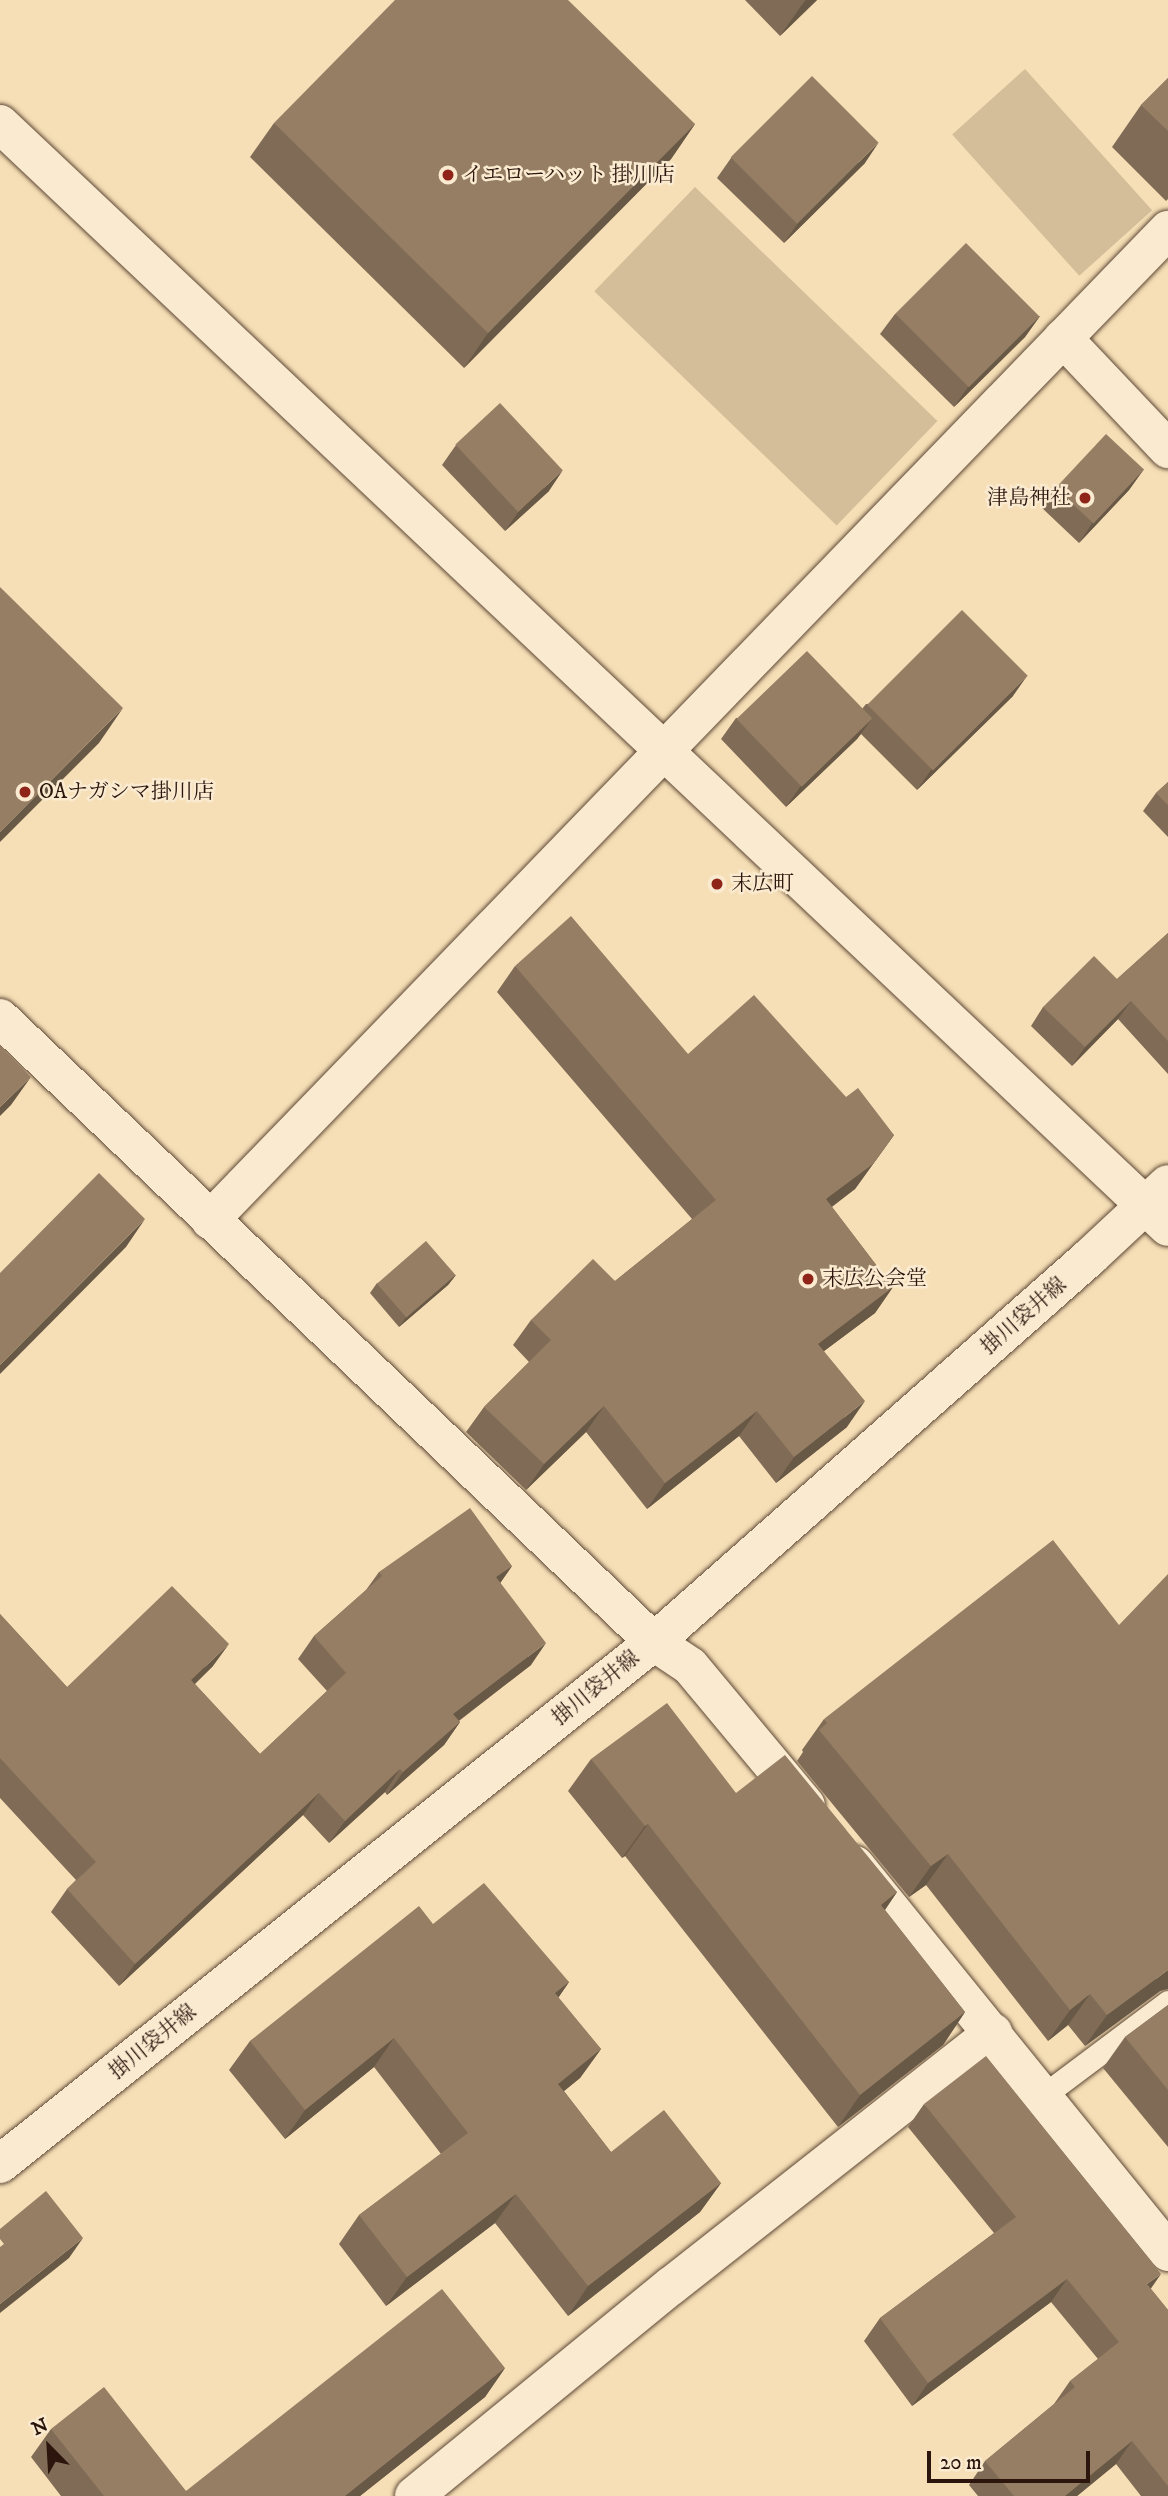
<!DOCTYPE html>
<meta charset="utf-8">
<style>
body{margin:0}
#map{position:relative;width:1168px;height:2496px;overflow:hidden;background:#f6dfb6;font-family:"IM FELL DW Pica","Noto Serif JP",serif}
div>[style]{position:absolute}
.green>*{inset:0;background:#d4bd99;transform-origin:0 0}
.roads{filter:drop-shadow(0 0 2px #5e4836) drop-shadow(0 0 2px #5e4836)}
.lane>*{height:23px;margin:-11.5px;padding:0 11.5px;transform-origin:11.5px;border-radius:11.5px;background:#f9ead0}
.street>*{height:38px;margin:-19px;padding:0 19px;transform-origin:19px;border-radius:19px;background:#f9ead0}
.secondary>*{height:38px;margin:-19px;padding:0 19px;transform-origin:19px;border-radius:19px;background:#f9ead0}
.wall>*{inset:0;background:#806c56}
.shaded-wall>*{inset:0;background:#685846}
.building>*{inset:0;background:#957e64;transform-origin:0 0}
.dots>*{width:19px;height:19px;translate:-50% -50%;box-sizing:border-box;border:4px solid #f9ead0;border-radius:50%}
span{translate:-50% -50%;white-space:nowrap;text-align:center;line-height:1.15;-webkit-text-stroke:5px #f9ead0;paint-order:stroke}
.poi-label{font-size:21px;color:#2c150c}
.left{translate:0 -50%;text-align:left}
.right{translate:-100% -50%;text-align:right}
.street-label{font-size:21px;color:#2c150c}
.north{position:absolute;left:14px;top:2412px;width:70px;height:70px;-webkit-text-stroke:5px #f9ead0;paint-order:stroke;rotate:336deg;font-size:19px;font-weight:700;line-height:28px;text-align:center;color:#2c150c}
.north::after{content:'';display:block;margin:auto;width:24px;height:32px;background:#2c150c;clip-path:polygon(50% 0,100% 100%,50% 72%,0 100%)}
.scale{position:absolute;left:927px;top:2451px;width:163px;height:32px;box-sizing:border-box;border:4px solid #2c150c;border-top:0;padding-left:9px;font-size:21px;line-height:24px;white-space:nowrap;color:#2c150c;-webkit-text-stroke:5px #f9ead0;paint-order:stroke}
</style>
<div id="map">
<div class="green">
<i style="left:1025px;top:69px;width:190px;height:98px;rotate:48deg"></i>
<i style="left:695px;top:187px;width:337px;height:145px;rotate:44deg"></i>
</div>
<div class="roads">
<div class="lane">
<i style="left:1044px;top:2095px;width:155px;rotate:-36.9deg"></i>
</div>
<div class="street">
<i style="left:1063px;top:338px;width:153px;rotate:46.6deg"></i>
<i style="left:0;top:1018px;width:904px;rotate:43.66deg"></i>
<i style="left:654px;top:1642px;width:43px;rotate:33.7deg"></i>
<i style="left:690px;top:1666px;width:181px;rotate:50.2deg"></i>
<i style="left:210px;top:1220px;width:1378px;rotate:-45.94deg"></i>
<i style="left:855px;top:1865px;width:498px;rotate:51deg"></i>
<i style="left:414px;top:2496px;width:332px;rotate:-39.3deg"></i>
<i style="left:671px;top:2286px;width:410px;rotate:-38.2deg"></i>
</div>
<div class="secondary">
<i style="left:0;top:124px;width:1606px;rotate:43.36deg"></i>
<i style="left:0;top:2164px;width:837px;rotate:-38.6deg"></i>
<i style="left:654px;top:1642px;width:583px;rotate:-41.45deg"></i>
<i style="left:1091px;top:1256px;width:105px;rotate:-43.1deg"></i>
</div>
</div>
<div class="wall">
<i style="clip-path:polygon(745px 0,817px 0,780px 36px)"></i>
<i style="clip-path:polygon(1168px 78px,1168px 199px,1166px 201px,1112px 147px,1141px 105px)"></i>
<i style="clip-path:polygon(274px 123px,695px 124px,671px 159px,464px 368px,250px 157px)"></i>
<i style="clip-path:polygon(731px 158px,865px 163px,784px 243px,717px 178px)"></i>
<i style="clip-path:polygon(895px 314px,1040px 316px,1025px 337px,954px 407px,880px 334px)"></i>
<i style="clip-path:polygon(456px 445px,549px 491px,505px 531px,442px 465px)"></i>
<i style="clip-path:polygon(1144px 469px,1129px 490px,1079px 543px,1041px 507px,1055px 487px)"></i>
<i style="clip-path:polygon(1013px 696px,917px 790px,861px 734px,857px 739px,786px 807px,721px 739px,736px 718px,862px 709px,866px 704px)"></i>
<i style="clip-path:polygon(1168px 782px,1168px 837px,1143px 811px,1156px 793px)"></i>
<i style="clip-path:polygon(1168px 933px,1168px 1074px,1118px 1019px,1072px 1066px,1031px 1026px,1043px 1007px,1117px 979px)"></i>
<i style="clip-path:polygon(515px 966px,688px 1054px,846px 1097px,894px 1135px,855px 1189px,832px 1207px,893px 1287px,875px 1313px,824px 1351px,847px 1427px,776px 1483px,739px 1436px,647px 1509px,586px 1432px,526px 1490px,466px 1432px,484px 1407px,529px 1362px,513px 1345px,531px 1320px,615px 1281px,692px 1219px,497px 992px)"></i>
<i style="clip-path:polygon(456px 1275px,448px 1285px,399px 1327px,370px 1293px,377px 1283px)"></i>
<i style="clip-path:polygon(512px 1566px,500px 1583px,531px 1665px,459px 1721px,460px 1722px,444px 1745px,387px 1795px,385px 1792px,329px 1843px,303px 1815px,119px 1986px,51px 1912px,67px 1889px,76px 1880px,0 1798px,0 1614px,67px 1687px,213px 1666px,195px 1684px,260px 1754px,327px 1691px,298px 1659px,314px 1636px,366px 1590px,379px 1572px)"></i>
<i style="clip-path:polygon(824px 1719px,1167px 1988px,1160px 1991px,1085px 2046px,1068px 2025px,1048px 2041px,926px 1885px,909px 1897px,797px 1761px,803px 1752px,802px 1750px)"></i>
<i style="clip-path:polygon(591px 1759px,736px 1793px,897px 1892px,885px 1910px,965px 2012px,943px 2045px,838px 2127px,625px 1856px,622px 1858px,568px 1791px)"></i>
<i style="clip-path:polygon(433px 1924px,569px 1982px,558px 1998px,601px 2049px,580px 2078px,564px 2091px,611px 2152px,721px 2183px,700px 2212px,568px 2316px,495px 2223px,386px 2306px,339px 2244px,359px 2215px,441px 2154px,374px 2067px,285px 2139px,229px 2070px,250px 2041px)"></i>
<i style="clip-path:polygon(1168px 2005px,1168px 2147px,1103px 2068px,1125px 2037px)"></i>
<i style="clip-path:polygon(924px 2104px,1151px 2289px,1168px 2310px,1168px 2496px,1141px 2496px,1116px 2464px,1077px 2496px,978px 2496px,969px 2485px,985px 2461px,1054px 2404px,1070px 2381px,1098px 2359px,1051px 2302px,912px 2406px,864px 2341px,880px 2318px,994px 2233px,908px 2127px)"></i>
<i style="clip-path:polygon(505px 2368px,485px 2397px,360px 2496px,61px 2496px,31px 2457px,51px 2429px,186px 2491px)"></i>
</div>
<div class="shaded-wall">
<i style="clip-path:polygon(806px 0,817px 0,780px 36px,804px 2px)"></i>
<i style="clip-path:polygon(695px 124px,671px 159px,464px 368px,488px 333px)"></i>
<i style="clip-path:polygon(879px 142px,865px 163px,784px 243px,798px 223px)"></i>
<i style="clip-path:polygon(1040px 316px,1025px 337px,954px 407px,968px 387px)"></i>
<i style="clip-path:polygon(1144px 469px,1129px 490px,1079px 543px,1093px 522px)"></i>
<i style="clip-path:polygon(563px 470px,549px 491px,505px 531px,519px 511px)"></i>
<i style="clip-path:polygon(1027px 676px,1013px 696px,917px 790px,931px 770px)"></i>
<i style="clip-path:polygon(123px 708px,99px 743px,0 842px,0 832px)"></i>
<i style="clip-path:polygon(872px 719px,857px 739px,786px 807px,800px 787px)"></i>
<i style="clip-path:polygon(1131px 1001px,1118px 1019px,1072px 1066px,1085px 1047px)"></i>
<i style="clip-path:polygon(31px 1077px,11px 1105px,0 1116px,0 1107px)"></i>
<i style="clip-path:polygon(894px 1135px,855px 1189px,808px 1224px,826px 1199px)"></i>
<i style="clip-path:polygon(145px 1219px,126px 1247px,0 1374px,0 1365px)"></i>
<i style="clip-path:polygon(456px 1275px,448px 1285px,399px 1327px,407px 1316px)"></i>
<i style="clip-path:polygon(893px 1287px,875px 1313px,800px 1369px,818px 1344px)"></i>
<i style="clip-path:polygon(865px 1401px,847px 1427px,776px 1483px,794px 1457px)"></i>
<i style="clip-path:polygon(604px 1406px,586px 1432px,526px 1490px,544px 1464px)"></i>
<i style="clip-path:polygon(757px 1411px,739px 1436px,647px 1509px,665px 1483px)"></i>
<i style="clip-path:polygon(512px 1566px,496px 1589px,496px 1577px)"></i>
<i style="clip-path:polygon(546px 1643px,531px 1665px,437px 1737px,453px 1714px)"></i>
<i style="clip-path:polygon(229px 1644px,213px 1666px,176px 1702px,191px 1680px)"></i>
<i style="clip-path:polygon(460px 1722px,444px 1745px,387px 1795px,403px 1772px)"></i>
<i style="clip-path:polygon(400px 1769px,385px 1792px,329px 1843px,345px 1821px)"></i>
<i style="clip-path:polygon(319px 1793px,303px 1815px,119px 1986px,135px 1964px)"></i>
<i style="clip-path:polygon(648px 1824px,625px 1856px,622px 1858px,645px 1826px)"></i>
<i style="clip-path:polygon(948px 1854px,926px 1885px,909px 1897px,931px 1866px)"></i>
<i style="clip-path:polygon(897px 1892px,875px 1924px,881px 1905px)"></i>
<i style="clip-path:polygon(1168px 1970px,1168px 1989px,1160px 1991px,1085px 2046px,1107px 2015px)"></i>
<i style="clip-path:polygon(569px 1982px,549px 2011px,555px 1993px)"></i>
<i style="clip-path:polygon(1090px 1994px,1068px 2025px,1048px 2041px,1070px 2010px)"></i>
<i style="clip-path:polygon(965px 2012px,943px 2045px,838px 2127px,860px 2095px)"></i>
<i style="clip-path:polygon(394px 2038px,374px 2067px,285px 2139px,305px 2110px)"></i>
<i style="clip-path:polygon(601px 2049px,580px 2078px,537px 2113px,558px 2084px)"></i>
<i style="clip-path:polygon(721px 2183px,700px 2212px,568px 2316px,588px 2286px)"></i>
<i style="clip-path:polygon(516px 2194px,495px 2223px,386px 2306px,407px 2277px)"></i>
<i style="clip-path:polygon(83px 2238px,69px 2258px,0 2313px,0 2304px)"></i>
<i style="clip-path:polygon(1161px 2274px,1145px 2297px,1147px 2284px)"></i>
<i style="clip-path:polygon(1067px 2279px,1051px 2302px,912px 2406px,928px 2383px)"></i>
<i style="clip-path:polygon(505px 2368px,485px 2397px,360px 2496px,345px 2496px)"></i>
<i style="clip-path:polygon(1132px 2441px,1116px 2464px,1077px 2496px,1065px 2496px)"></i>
</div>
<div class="building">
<i style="clip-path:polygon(395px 0,568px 0,695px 124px,488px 333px,274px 123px)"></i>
<i style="left:812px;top:76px;width:94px;height:115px;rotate:45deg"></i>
<i style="clip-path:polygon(1168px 78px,1168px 131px,1141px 105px)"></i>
<i style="left:966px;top:243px;width:104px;height:100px;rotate:45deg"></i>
<i style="left:500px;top:403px;width:92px;height:61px;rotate:47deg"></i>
<i style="left:1106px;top:434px;width:52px;height:74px;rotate:43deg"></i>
<i style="clip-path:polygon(0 587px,123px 708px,0 832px)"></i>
<i style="left:962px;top:610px;width:93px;height:134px;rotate:45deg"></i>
<i style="left:807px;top:651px;width:94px;height:98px;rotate:46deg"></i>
<i style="clip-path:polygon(1168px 782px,1168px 805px,1156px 793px)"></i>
<i style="clip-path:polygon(571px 916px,688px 1054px,754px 995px,846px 1097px,858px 1088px,894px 1135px,873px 1164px,826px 1199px,893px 1287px,818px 1344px,865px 1401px,794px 1457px,757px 1411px,665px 1483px,604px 1406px,544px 1464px,484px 1407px,551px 1340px,531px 1320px,593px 1259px,615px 1281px,716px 1200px,515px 966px)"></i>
<i style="clip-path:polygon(1168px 933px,1168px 1041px,1131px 1001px,1085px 1047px,1043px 1007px,1094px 956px,1117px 979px)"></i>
<i style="clip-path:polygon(0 1046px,31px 1077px,0 1107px)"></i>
<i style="clip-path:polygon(99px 1173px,145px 1219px,0 1365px,0 1273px)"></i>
<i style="left:426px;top:1241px;width:45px;height:65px;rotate:49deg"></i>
<i style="clip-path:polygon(470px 1508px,512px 1566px,496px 1577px,546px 1643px,453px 1714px,460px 1722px,403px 1772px,400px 1769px,345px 1821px,319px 1793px,135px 1964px,67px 1889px,96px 1862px,0 1758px,0 1614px,67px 1687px,172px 1586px,229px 1644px,191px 1680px,260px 1754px,346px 1673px,314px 1636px,382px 1576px,379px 1572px)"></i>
<i style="clip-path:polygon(1053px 1540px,1119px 1625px,1168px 1574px,1168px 1970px,1107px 2015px,1090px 1994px,1070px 2010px,948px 1854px,931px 1866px,819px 1730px,827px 1723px,824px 1719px)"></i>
<i style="clip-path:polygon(667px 1703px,736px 1793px,785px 1755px,897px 1892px,881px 1905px,965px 2012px,860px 2095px,648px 1824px,645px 1826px,591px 1759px)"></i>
<i style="clip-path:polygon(484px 1883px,569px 1982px,555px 1993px,601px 2049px,558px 2084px,611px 2152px,664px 2110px,721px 2183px,588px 2286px,516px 2194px,407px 2277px,359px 2215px,468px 2133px,394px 2038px,305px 2110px,250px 2041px,419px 1906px,433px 1924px)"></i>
<i style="clip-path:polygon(1168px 2005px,1168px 2090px,1125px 2037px)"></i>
<i style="clip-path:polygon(986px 2056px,1161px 2274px,1147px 2284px,1168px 2310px,1168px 2486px,1132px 2441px,1065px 2496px,1014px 2496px,985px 2461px,1075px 2387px,1070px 2381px,1119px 2342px,1067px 2279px,928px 2383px,880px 2318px,1016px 2217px,924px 2104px)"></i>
<i style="clip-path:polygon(46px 2191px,83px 2238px,0 2304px,0 2247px,4px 2244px,0 2239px,0 2229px)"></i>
<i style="clip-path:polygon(442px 2289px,505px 2368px,345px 2496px,104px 2496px,51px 2429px,104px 2387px,186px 2491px)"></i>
</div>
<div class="dots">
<i style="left:448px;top:175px;background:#8f2418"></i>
<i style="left:1085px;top:498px;background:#8f2418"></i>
<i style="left:25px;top:792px;background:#8f2418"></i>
<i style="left:717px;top:884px;background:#8f2418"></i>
<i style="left:808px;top:1279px;background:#8f2418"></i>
</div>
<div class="poi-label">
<span class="left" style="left:462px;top:175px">イエローハット 掛川店</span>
<span class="right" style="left:1071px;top:498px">津島神社</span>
<span class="left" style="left:39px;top:792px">OAナガシマ掛川店</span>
<span class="left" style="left:731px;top:884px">末広町</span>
<span class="left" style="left:822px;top:1279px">末広公会堂</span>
</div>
<div class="street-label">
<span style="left:1024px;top:1316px;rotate:-41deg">掛川袋井線</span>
<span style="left:596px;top:1688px;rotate:-39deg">掛川袋井線</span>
<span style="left:153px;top:2042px;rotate:-39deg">掛川袋井線</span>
</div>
<div class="north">N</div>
<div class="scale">20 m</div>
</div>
